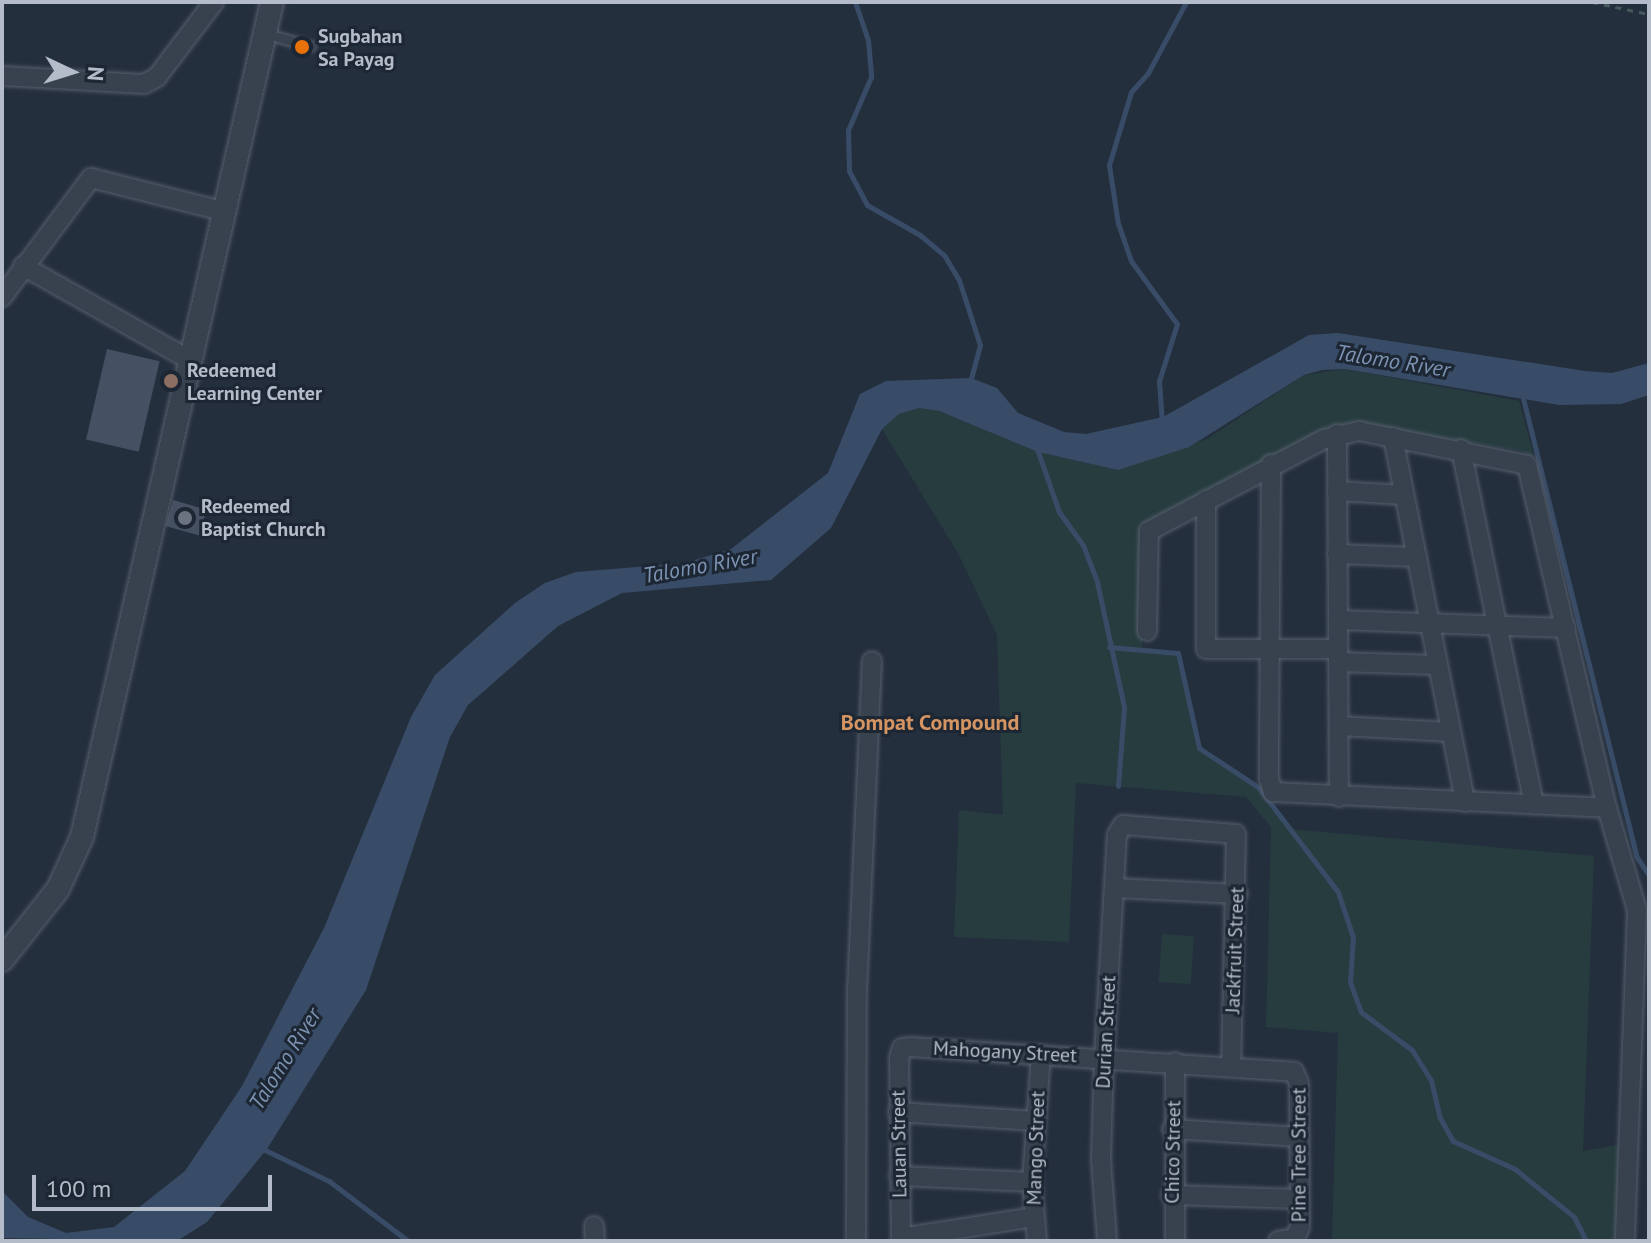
<!DOCTYPE html>
<style>
body{margin:0}
#map{position:relative;width:1651px;height:1243px;overflow:hidden;background:#242f3e;font-family:"PT Sans",sans-serif}
div>[style]{position:absolute}
.green>*{inset:0;background:#263c3f;transform-origin:0 0}
.water>*{inset:0;background:#394c67}
.stream>*{height:5px;margin:-2.5px;padding:0 2.5px;transform-origin:2.5px;border-radius:2.5px;background:#394c67}
.building>*{inset:0;background:#455162;transform-origin:0 0}
.path>*{height:3px;margin-top:-1.5px;transform-origin:0;background:repeating-linear-gradient(90deg,#44595c 0 6px,transparent 0 12px)}
.roads{filter:drop-shadow(0 0 2px #565f6c) drop-shadow(0 0 2px #565f6c)}
.service>*{height:9px;margin:-4.5px;padding:0 4.5px;transform-origin:4.5px;border-radius:4.5px;background:#38414e}
.minor>*{height:18px;margin:-9px;padding:0 9px;transform-origin:9px;border-radius:9px;background:#38414e}
.tertiary>*{height:22px;margin:-11px;padding:0 11px;transform-origin:11px;border-radius:11px;background:#38414e}
.dots>*{width:22px;height:22px;translate:-50% -50%;box-sizing:border-box;border:4px solid #1d2633;border-radius:50%}
span{translate:-50% -50%;white-space:nowrap;text-align:center;line-height:1.15;-webkit-text-stroke:6px #1d2633;paint-order:stroke}
.poi-label{font-size:20px;color:#b4bcc9;font-weight:700}
.left{translate:0 -50%;text-align:left}
.street-label{font-size:20px;color:#b4bcc9}
.water-label{font-size:22px;color:#7c92b1;font-style:italic}
.neighbourhood-label{font-size:22px;color:#d59563;font-weight:700}
.frame{position:absolute;inset:0;border:4px solid #b4bcc9;pointer-events:none}
.north{position:absolute;left:32px;top:32px;width:80px;height:80px;-webkit-text-stroke:6px #1d2633;paint-order:stroke;rotate:94deg;font-size:22px;font-weight:700;line-height:32px;text-align:center;color:#b4bcc9}
.north::after{content:'';display:block;margin:auto;width:28px;height:36px;background:#b4bcc9;clip-path:polygon(50% 0,100% 100%,50% 72%,0 100%)}
.scale{position:absolute;left:32px;top:1175px;width:240px;height:36px;box-sizing:border-box;border:4px solid #b4bcc9;border-top:0;padding-left:10px;font-size:24px;line-height:28px;white-space:nowrap;color:#b4bcc9;-webkit-text-stroke:6px #1d2633;paint-order:stroke}
</style>
<div id="map">
<div class="green">
<i style="clip-path:polygon(1345px 369px,1519px 401px,1535px 460px,1522px 451px,1349px 422px,1326px 429px,1144px 525px,1142px 647px,1178px 653px,1199px 748px,1258px 787px,1289px 829px,1594px 856px,1583px 1151px,1619px 1145px,1615px 1241px,1332px 1241px,1338px 1033px,1266px 1027px,1271px 827px,1246px 797px,1076px 783px,1069px 942px,954px 937px,959px 810px,1003px 815px,997px 635px,959px 555px,882px 429px,899px 414px,919px 408px,939px 411px,1038px 452px,1118px 470px,1207px 439px,1304px 375px)"></i>
<i style="left:1162px;top:934px;width:32px;height:48px;rotate:4deg"></i>
</div>
<div class="water">
<i style="clip-path:polygon(1338px 333px,1585px 371px,1612px 373px,1649px 363px,1649px 395px,1621px 404px,1559px 405px,1345px 369px,1322px 370px,1304px 375px,1189px 447px,1118px 470px,1038px 452px,939px 411px,919px 408px,899px 414px,882px 429px,831px 528px,771px 580px,622px 593px,558px 626px,468px 705px,450px 737px,366px 990px,267px 1149px,207px 1222px,177px 1241px,2px 1238px,2px 1191px,28px 1217px,66px 1233px,114px 1227px,185px 1171px,242px 1086px,324px 928px,411px 717px,435px 675px,515px 603px,545px 583px,576px 572px,685px 563px,731px 549px,828px 473px,860px 394px,886px 381px,971px 378px,997px 388px,1018px 413px,1064px 432px,1086px 434px,1163px 417px,1309px 335px)"></i>
</div>
<div class="stream">
<i style="left:855px;top:2px;width:40px;rotate:71.1deg"></i>
<i style="left:868px;top:40px;width:37px;rotate:85deg"></i>
<i style="left:871px;top:77px;width:58px;rotate:113.5deg"></i>
<i style="left:848px;top:130px;width:41px;rotate:88.6deg"></i>
<i style="left:849px;top:171px;width:38px;rotate:62deg"></i>
<i style="left:867px;top:205px;width:61px;rotate:29.5deg"></i>
<i style="left:920px;top:235px;width:31px;rotate:40deg"></i>
<i style="left:944px;top:255px;width:29px;rotate:59deg"></i>
<i style="left:959px;top:280px;width:68px;rotate:72.1deg"></i>
<i style="left:980px;top:345px;width:38px;rotate:105deg"></i>
<i style="left:1523px;top:398px;width:472px;rotate:76.1deg"></i>
<i style="left:1636px;top:856px;width:23px;rotate:56deg"></i>
<i style="left:1162px;top:423px;width:42px;rotate:-94.1deg"></i>
<i style="left:1159px;top:381px;width:60px;rotate:-72.5deg"></i>
<i style="left:1177px;top:324px;width:78px;rotate:-126.1deg"></i>
<i style="left:1131px;top:261px;width:39px;rotate:-109deg"></i>
<i style="left:1118px;top:224px;width:60px;rotate:-98.7deg"></i>
<i style="left:1109px;top:165px;width:76px;rotate:-73.2deg"></i>
<i style="left:1131px;top:92px;width:25px;rotate:-48deg"></i>
<i style="left:1148px;top:73px;width:81px;rotate:-61.8deg"></i>
<i style="left:1036px;top:446px;width:70px;rotate:70.8deg"></i>
<i style="left:1059px;top:512px;width:41px;rotate:54deg"></i>
<i style="left:1083px;top:545px;width:40px;rotate:69deg"></i>
<i style="left:1097px;top:582px;width:128px;rotate:77.8deg"></i>
<i style="left:1124px;top:707px;width:79px;rotate:94.3deg"></i>
<i style="left:1109px;top:647px;width:69px;rotate:5deg"></i>
<i style="left:1178px;top:653px;width:97px;rotate:77.5deg"></i>
<i style="left:1199px;top:748px;width:71px;rotate:33.5deg"></i>
<i style="left:1258px;top:787px;width:132px;rotate:52.7deg"></i>
<i style="left:1338px;top:892px;width:47px;rotate:71.6deg"></i>
<i style="left:1353px;top:937px;width:45px;rotate:93.8deg"></i>
<i style="left:1350px;top:982px;width:32px;rotate:70deg"></i>
<i style="left:1361px;top:1012px;width:64px;rotate:36.7deg"></i>
<i style="left:1412px;top:1050px;width:36px;rotate:58deg"></i>
<i style="left:1431px;top:1080px;width:37px;rotate:77deg"></i>
<i style="left:1439px;top:1116px;width:29px;rotate:61deg"></i>
<i style="left:1453px;top:1141px;width:68px;rotate:24.3deg"></i>
<i style="left:1515px;top:1169px;width:76px;rotate:39.1deg"></i>
<i style="left:1574px;top:1217px;width:27px;rotate:63deg"></i>
<i style="left:261px;top:1148px;width:76px;rotate:25.9deg"></i>
<i style="left:329px;top:1181px;width:99px;rotate:37.2deg"></i>
</div>
<div class="building">
<i style="left:107px;top:349px;width:54px;height:93px;rotate:13deg"></i>
<i style="left:173px;top:500px;width:35px;height:27px;rotate:16deg"></i>
</div>
<div class="path">
<i style="left:1592px;top:2px;width:58px;rotate:11.9deg"></i>
</div>
<div class="roads">
<div class="service">
<i style="left:267px;top:34px;width:45px;rotate:15.6deg"></i>
</div>
<div class="minor">
<i style="left:2px;top:76px;width:142px;rotate:3.2deg"></i>
<i style="left:144px;top:84px;width:15px;rotate:-28deg"></i>
<i style="left:157px;top:77px;width:94px;rotate:-52.8deg"></i>
<i style="left:23px;top:266px;width:189px;rotate:29.4deg"></i>
<i style="left:2px;top:297px;width:149px;rotate:-53.2deg"></i>
<i style="left:91px;top:178px;width:135px;rotate:14.1deg"></i>
<i style="left:1337px;top:434px;width:363px;rotate:89.7deg"></i>
<i style="left:1393px;top:437px;width:372px;rotate:78.8deg"></i>
<i style="left:1461px;top:449px;width:363px;rotate:78.4deg"></i>
<i style="left:1271px;top:464px;width:315px;rotate:90.4deg"></i>
<i style="left:1269px;top:779px;width:14px;rotate:73deg"></i>
<i style="left:1273px;top:792px;width:334px;rotate:2.7deg"></i>
<i style="left:1337px;top:491px;width:67px;rotate:3.4deg"></i>
<i style="left:1206px;top:500px;width:149px;rotate:90deg"></i>
<i style="left:1206px;top:649px;width:132px"></i>
<i style="left:1337px;top:554px;width:80px;rotate:2.1deg"></i>
<i style="left:1338px;top:620px;width:228px;rotate:2deg"></i>
<i style="left:1147px;top:631px;width:100px;rotate:-88.9deg"></i>
<i style="left:1149px;top:531px;width:198px;rotate:-27.7deg"></i>
<i style="left:1324px;top:439px;width:36px;rotate:-13deg"></i>
<i style="left:1359px;top:431px;width:171px;rotate:11.4deg"></i>
<i style="left:1527px;top:465px;width:352px;rotate:76.9deg"></i>
<i style="left:1607px;top:808px;width:106px;rotate:73.6deg"></i>
<i style="left:1637px;top:910px;width:331px;rotate:92.1deg"></i>
<i style="left:1338px;top:662px;width:100px;rotate:1.7deg"></i>
<i style="left:1339px;top:726px;width:112px;rotate:3.1deg"></i>
<i style="left:1114px;top:888px;width:124px;rotate:2.8deg"></i>
<i style="left:1175px;top:1062px;width:179px;rotate:90deg"></i>
<i style="left:898px;top:1112px;width:136px;rotate:3.8deg"></i>
<i style="left:1172px;top:1129px;width:128px;rotate:3.6deg"></i>
<i style="left:899px;top:1176px;width:133px;rotate:2.6deg"></i>
<i style="left:1171px;top:1195px;width:129px;rotate:1.8deg"></i>
<i style="left:594px;top:1226px;width:15px;rotate:86deg"></i>
<i style="left:901px;top:1238px;width:135px;rotate:-9deg"></i>
<i style="left:856px;top:1241px;width:250px;rotate:-89.8deg"></i>
<i style="left:857px;top:991px;width:330px;rotate:-87.4deg"></i>
<i style="left:901px;top:1241px;width:183px;rotate:-90.6deg"></i>
<i style="left:899px;top:1058px;width:10px;rotate:-73deg"></i>
<i style="left:902px;top:1048px;width:9px;rotate:-6deg"></i>
<i style="left:911px;top:1047px;width:384px;rotate:3.7deg"></i>
<i style="left:1294px;top:1072px;width:12px;rotate:66deg"></i>
<i style="left:1299px;top:1083px;width:144px;rotate:89.6deg"></i>
<i style="left:1300px;top:1227px;width:12px;rotate:114deg"></i>
<i style="left:1295px;top:1238px;width:17px;rotate:170deg"></i>
<i style="left:1037px;top:1241px;width:59px;rotate:-94.8deg"></i>
<i style="left:1032px;top:1182px;width:128px;rotate:-86deg"></i>
<i style="left:1107px;top:1241px;width:81px;rotate:-94.2deg"></i>
<i style="left:1101px;top:1160px;width:102px;rotate:-88.3deg"></i>
<i style="left:1104px;top:1058px;width:223px;rotate:-86.7deg"></i>
<i style="left:1117px;top:835px;width:12px;rotate:-59deg"></i>
<i style="left:1123px;top:825px;width:113px;rotate:4.6deg"></i>
<i style="left:1236px;top:834px;width:232px;rotate:91.2deg"></i>
</div>
<div class="tertiary">
<i style="left:2px;top:960px;width:90px;rotate:-51.7deg"></i>
<i style="left:58px;top:889px;width:57px;rotate:-65.2deg"></i>
<i style="left:82px;top:837px;width:856px;rotate:-77.18deg"></i>
</div>
</div>
<div class="dots">
<i style="left:302px;top:47px;background:#e8710a"></i>
<i style="left:171px;top:381px;background:#8d6e63"></i>
<i style="left:185px;top:518px;background:#6b7280"></i>
</div>
<div class="poi-label">
<span class="left" style="left:318px;top:48px">Sugbahan<br>Sa Payag</span>
<span class="left" style="left:187px;top:382px">Redeemed<br>Learning Center</span>
<span class="left" style="left:201px;top:518px">Redeemed<br>Baptist Church</span>
</div>
<div class="street-label">
<span style="left:1235px;top:950px;rotate:-88deg">Jackfruit Street</span>
<span style="left:1106px;top:1032px;rotate:-87deg">Durian Street</span>
<span style="left:1005px;top:1052px;rotate:3deg">Mahogany Street</span>
<span style="left:899px;top:1144px;rotate:-91deg">Lauan Street</span>
<span style="left:1036px;top:1148px;rotate:-88deg">Mango Street</span>
<span style="left:1173px;top:1152px;rotate:-89deg">Chico Street</span>
<span style="left:1299px;top:1155px;rotate:-90deg">Pine Tree Street</span>
</div>
<div class="water-label">
<span style="left:1393px;top:361px;rotate:9deg">Talomo River</span>
<span style="left:700px;top:566px;rotate:-10deg">Talomo River</span>
<span style="left:285px;top:1059px;rotate:-58deg">Talomo River</span>
</div>
<div class="neighbourhood-label">
<span style="left:930px;top:723px">Bompat Compound</span>
</div>
<div class="frame"></div>
<div class="north">N</div>
<div class="scale">100 m</div>
</div>
